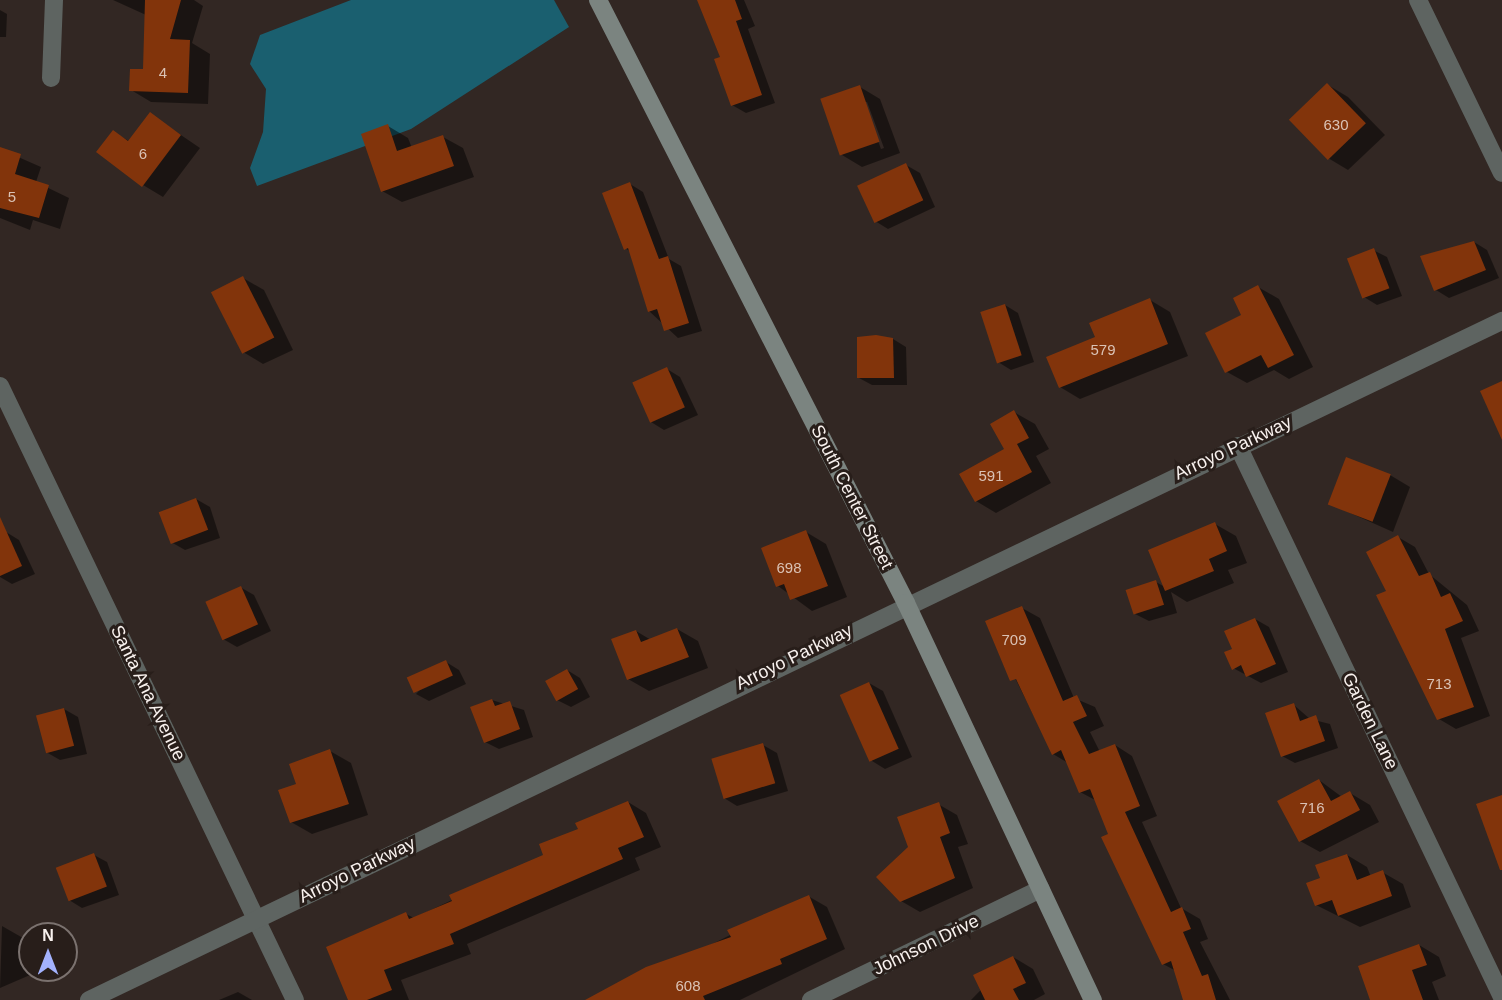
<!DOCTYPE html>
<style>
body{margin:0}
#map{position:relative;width:1502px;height:1000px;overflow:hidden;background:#322723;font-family:Arial,sans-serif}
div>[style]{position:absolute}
.water>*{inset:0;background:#1a5f6f}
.shadow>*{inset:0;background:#0007}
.building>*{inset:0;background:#82340b;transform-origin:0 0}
.street>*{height:18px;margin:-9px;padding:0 9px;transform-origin:9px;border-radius:9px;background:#5e6461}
.secondary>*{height:18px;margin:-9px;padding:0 9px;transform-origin:9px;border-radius:9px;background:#7b8480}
span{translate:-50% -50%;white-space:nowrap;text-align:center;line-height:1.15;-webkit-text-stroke:6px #281e1a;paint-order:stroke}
.number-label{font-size:15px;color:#dac2b5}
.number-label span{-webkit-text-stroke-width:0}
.street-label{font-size:18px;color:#f8f1ee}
.north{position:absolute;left:18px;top:922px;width:60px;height:60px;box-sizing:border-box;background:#281e1a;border:2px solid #7b726f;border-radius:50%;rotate:0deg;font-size:16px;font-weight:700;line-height:24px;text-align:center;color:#f8f1ee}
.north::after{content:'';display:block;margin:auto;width:21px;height:27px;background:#a3b2fd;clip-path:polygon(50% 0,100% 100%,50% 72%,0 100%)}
</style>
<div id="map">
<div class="water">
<i style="clip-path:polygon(351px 0,554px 0,569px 27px,411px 129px,257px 186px,250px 168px,263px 132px,266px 89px,250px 64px,260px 35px)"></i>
</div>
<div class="shadow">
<i style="clip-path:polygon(113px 0,194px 0,203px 6px,192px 43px,210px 54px,208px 104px,151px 102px,131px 90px,144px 71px,146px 15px)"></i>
<i style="clip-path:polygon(699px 0,744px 0,755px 26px,748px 29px,775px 103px,746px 113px,732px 105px,722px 58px)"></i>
<i style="clip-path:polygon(0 10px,7px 14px,6px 37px,0 37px)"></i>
<i style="clip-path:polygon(1328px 85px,1348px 97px,1385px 135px,1348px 170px,1328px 158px)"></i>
<i style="clip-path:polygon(evenodd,860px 87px,880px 99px,900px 153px,862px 167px,842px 155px,860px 87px,864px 102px,867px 102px,884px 148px,881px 149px,864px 102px)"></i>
<i style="clip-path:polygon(150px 114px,200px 148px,163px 197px,143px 185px,113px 132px,129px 141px)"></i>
<i style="clip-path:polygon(388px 126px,408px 138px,412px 148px,443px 137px,463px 148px,474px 177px,402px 202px,382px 191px)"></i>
<i style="clip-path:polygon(0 149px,41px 167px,36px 182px,69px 198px,60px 229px,33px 220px,30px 230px,0 218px)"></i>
<i style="clip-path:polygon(906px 165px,920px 173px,935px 207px,888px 229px,875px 221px)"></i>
<i style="clip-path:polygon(630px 184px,643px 192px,669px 259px,681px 266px,702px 331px,678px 338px,649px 311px,631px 252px,625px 248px)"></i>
<i style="clip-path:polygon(1474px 242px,1487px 250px,1499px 278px,1449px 298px,1436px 290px,1422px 257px)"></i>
<i style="clip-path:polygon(1373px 250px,1387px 257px,1402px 296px,1377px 305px,1364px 297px)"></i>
<i style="clip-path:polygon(243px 278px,264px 290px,293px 350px,263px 364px,243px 352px)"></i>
<i style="clip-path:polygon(1258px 287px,1279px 299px,1313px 367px,1289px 379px,1274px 370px,1247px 383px,1227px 372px)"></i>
<i style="clip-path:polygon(1150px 300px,1170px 312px,1188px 356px,1080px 399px,1060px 387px,1097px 338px)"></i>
<i style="clip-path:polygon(1005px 305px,1018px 313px,1034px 362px,1011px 370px,998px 362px)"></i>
<i style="clip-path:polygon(893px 339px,906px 347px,907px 385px,872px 385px,859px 378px)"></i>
<i style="clip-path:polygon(667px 369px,680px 377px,698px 415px,664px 430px,651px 422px)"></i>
<i style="clip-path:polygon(1014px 412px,1035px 424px,1049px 449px,1036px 456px,1051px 483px,996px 513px,976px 501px,1006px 450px)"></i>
<i style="clip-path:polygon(1390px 475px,1410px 487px,1393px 532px,1330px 504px)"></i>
<i style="clip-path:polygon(196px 499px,210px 507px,220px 538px,185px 550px,171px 542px)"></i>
<i style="clip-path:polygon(1215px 524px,1236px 536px,1247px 563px,1228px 570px,1234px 583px,1187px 602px,1171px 592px,1177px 613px,1149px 621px,1135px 614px,1156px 582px,1165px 587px)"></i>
<i style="clip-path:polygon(6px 532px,19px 540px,35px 574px,12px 584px,0 577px,0 534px)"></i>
<i style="clip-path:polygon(806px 532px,826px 544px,847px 597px,812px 611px,778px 586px)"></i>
<i style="clip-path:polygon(1398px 537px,1415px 547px,1429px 574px,1467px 605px,1479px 631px,1461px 638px,1490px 716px,1456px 729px,1439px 719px,1388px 592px)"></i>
<i style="clip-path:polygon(240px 587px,254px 595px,271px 631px,237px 647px,223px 639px)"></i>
<i style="clip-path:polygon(1022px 608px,1040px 618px,1074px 698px,1095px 707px,1104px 726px,1090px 732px,1100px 752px,1115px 745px,1132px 756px,1157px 816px,1142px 822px,1181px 908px,1200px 919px,1208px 939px,1200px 942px,1230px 1000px,1184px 1000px,1176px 971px,1163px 964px,1097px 801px,1080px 792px,1068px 763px,1053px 754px,987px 622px)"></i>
<i style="clip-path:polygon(1255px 619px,1269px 627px,1288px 672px,1261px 683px,1233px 668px,1234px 649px)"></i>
<i style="clip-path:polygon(677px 629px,698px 641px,708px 668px,649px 691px,628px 679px,636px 631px,651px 640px)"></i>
<i style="clip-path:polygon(446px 662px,459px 670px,466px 684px,429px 701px,416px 694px)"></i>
<i style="clip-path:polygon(567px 670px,580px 678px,590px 697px,571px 707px,557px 700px)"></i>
<i style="clip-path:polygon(869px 683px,883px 691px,912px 757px,885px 769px,872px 761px)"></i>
<i style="clip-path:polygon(492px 700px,524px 710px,533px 737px,499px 749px,485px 742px)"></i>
<i style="clip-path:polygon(1294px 705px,1310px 719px,1330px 724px,1338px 748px,1295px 763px,1282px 756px)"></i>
<i style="clip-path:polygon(64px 709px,78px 717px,87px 754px,60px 760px,46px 752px)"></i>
<i style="clip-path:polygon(763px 745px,777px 753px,788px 791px,737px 806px,724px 798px)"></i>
<i style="clip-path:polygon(330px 751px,351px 763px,368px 815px,312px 834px,291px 822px)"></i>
<i style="clip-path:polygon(1319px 780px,1342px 797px,1350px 793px,1370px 805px,1379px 822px,1320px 852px,1300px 841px)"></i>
<i style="clip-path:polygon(628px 802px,646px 813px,661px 847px,635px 858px,640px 870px,467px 944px,471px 954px,401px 980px,409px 1000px,350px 1000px,406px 914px,414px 918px,545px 856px)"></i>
<i style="clip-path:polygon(938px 804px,957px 815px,968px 844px,958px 847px,973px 888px,920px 912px,901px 901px,909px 847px)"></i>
<i style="clip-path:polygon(94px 855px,107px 862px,119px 895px,82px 908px,69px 900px,57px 868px)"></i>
<i style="clip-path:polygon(1347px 855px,1367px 867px,1371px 877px,1382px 872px,1403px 884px,1411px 907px,1360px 927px,1316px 905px,1322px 878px)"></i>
<i style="clip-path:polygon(808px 896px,827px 907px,845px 949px,740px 1000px,601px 1000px)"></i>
<i style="clip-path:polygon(2px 926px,23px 938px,30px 970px,37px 972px,0 988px)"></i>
<i style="clip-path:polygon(1419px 945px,1439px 957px,1446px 976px,1432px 982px,1439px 1000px,1371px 1000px)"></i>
<i style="clip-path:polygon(1013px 957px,1033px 969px,1045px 994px,1034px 1000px,971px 1000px)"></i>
<i style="clip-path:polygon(238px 992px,252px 1000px,219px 1000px)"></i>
</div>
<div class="building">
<i style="clip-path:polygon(145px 0,181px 0,170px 39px,190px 40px,188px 93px,129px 91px,130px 69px,143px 69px)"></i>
<i style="clip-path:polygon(697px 0,735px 0,742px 19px,736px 21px,762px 95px,731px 106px,714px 59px,720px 57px)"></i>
<i style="left:1327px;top:83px;width:56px;height:53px;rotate:46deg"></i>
<i style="left:860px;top:85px;width:60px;height:42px;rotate:71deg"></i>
<i style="clip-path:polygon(150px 112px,181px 135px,142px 187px,96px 152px,113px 130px,128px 141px)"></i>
<i style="clip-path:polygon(388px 124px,397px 151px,443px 135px,454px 166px,381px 192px,361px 134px)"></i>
<i style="clip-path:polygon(0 147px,21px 154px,15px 174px,49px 185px,39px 218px,0 208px)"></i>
<i style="left:906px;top:163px;width:41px;height:54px;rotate:65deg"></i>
<i style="clip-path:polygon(630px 182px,659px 259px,668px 256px,689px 323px,664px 331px,657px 309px,648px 312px,628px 248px,624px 250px,602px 193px)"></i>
<i style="clip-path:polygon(1474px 241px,1486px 270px,1434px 291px,1420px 256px)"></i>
<i style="left:1374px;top:248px;width:43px;height:29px;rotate:69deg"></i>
<i style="left:243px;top:276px;width:69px;height:36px;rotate:63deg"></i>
<i style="clip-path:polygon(1258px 285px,1294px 355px,1268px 368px,1261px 355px,1225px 373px,1205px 333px,1241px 315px,1233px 298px)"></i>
<i style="clip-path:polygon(1150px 298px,1168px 344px,1059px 388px,1046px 357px,1095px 337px,1089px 323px)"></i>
<i style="left:1005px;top:304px;width:54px;height:26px;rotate:72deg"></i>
<i style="clip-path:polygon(876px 335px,893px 338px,894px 378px,857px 378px,857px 337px)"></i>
<i style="left:667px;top:367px;width:44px;height:38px;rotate:66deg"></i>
<i style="clip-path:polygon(1502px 381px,1502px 440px,1480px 391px)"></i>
<i style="clip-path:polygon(1014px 410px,1029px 438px,1017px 444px,1032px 472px,975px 502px,959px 474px,1004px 449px,990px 424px)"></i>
<i style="left:1346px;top:457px;width:48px;height:51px;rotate:21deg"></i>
<i style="left:196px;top:498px;width:34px;height:40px;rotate:69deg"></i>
<i style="clip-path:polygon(0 517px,22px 566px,0 576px)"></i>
<i style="clip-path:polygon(1215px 522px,1227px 551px,1209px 559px,1214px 571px,1165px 591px,1148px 550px)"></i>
<i style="clip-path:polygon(806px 530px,828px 586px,790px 600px,784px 584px,776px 587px,761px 548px)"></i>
<i style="clip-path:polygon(1398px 535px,1419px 576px,1430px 572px,1441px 597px,1450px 593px,1463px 621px,1445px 629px,1474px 707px,1437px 720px,1376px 595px,1386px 591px,1366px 552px)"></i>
<i style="left:1156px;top:580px;width:26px;height:32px;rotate:72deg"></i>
<i style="left:241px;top:586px;width:42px;height:39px;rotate:66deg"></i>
<i style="clip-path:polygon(1022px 606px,1063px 701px,1077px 695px,1087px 716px,1073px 722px,1089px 754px,1115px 744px,1140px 806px,1125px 812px,1171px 912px,1182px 907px,1191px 929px,1183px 932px,1202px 976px,1208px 974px,1216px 1000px,1183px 1000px,1171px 961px,1162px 965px,1101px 837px,1108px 834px,1090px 789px,1079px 793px,1061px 750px,1052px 755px,1016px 679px,1010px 681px,985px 621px)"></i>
<i style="clip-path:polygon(1255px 618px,1276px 664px,1246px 677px,1241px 665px,1232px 670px,1224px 652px,1232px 649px,1224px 631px)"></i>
<i style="clip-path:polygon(677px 628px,689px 657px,627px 680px,611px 639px,636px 630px,641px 642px)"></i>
<i style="left:446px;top:660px;width:17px;height:43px;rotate:66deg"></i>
<i style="left:567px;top:669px;width:23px;height:25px;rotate:61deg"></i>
<i style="left:869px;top:682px;width:73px;height:32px;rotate:66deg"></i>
<i style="clip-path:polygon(492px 699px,495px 706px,510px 701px,520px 729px,484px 743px,470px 707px)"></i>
<i style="clip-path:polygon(1294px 703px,1300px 721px,1316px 715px,1325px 741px,1281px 757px,1265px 713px)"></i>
<i style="left:64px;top:708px;width:39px;height:29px;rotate:75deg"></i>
<i style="left:763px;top:743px;width:42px;height:54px;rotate:73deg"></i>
<i style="clip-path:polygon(330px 749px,349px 804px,290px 823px,278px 790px,296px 784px,289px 764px)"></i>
<i style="clip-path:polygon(1319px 779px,1331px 801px,1350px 791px,1360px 810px,1299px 842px,1277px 801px)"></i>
<i style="clip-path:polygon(1502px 795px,1502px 870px,1500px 870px,1476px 804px)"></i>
<i style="clip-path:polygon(628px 801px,644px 837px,618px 848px,623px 859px,450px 934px,454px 944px,384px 970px,392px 990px,367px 1000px,348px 1000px,326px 947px,406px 912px,409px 919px,452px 901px,449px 895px,543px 855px,539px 844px,578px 829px,575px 823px)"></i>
<i style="clip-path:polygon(939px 802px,950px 833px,940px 837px,955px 878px,900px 902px,876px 877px,908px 847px,897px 817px)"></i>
<i style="left:94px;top:853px;width:36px;height:41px;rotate:69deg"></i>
<i style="clip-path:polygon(1347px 854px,1357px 880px,1383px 870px,1392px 896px,1338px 916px,1332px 900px,1315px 906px,1306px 883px,1320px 878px,1315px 865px)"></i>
<i style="clip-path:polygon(809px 895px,827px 939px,780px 959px,782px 964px,703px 996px,705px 1000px,585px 1000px,646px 967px,731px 937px,727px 930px)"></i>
<i style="clip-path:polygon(1419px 944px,1427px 965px,1412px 970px,1423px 1000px,1370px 1000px,1358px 966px)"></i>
<i style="clip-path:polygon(1013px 956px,1026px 983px,1013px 989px,1019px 1000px,985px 1000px,973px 975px)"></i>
</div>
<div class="street">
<i style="left:1418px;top:0;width:192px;rotate:64.1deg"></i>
<i style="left:51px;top:78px;width:78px;rotate:-87.8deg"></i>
<i style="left:0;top:386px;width:681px;rotate:64.34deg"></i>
<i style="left:1238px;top:446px;width:611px;rotate:64.4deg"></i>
<i style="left:89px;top:1000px;width:1568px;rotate:-25.67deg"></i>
<i style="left:811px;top:1000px;width:255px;rotate:-25.8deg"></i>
</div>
<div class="secondary">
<i style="left:598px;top:0;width:677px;rotate:62.94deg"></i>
<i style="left:906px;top:603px;width:439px;rotate:64.8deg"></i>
</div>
<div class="number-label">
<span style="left:163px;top:73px">4</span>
<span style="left:1336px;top:125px">630</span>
<span style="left:143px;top:154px">6</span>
<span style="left:12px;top:197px">5</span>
<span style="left:1103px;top:350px">579</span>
<span style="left:991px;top:476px">591</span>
<span style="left:789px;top:568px">698</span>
<span style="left:1014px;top:640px">709</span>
<span style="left:1439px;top:684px">713</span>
<span style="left:1312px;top:808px">716</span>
<span style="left:688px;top:986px">608</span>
</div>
<div class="street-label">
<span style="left:1233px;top:448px;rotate:-25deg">Arroyo Parkway</span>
<span style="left:852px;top:497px;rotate:63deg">South Center Street</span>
<span style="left:794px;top:657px;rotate:-26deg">Arroyo Parkway</span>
<span style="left:148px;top:693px;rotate:64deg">Santa Ana Avenue</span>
<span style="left:1370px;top:721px;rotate:64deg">Garden Lane</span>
<span style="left:357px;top:870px;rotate:-26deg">Arroyo Parkway</span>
<span style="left:926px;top:945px;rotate:-26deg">Johnson Drive</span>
</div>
<div class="north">N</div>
</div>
